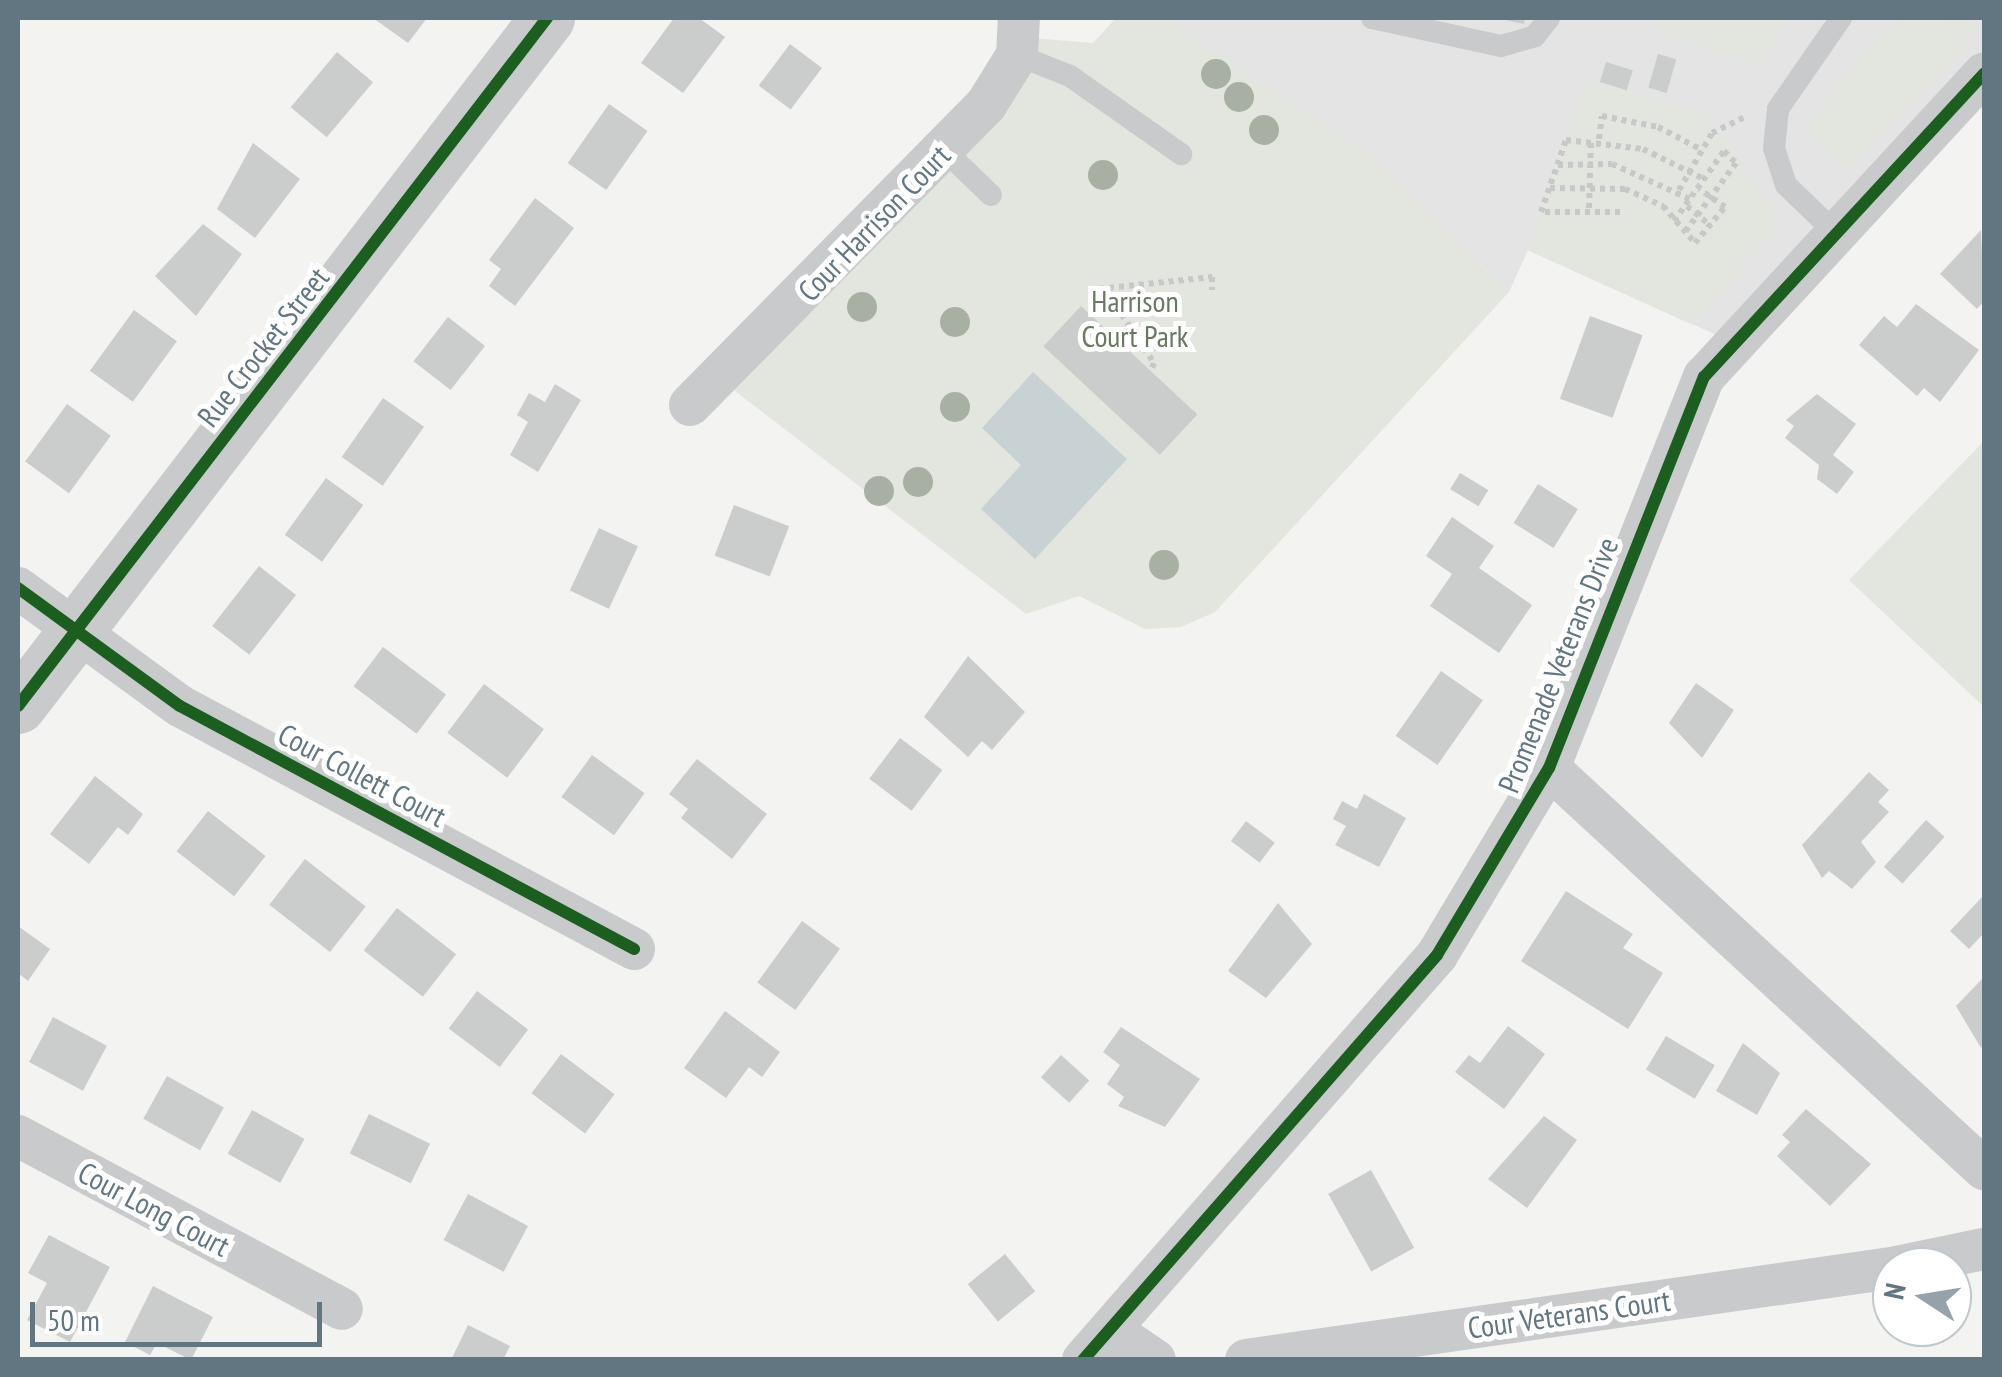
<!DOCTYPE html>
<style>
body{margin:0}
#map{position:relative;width:2002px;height:1377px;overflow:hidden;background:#f3f3f1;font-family:"PT Sans Narrow",sans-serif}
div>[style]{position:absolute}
.built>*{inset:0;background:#e3e4e3}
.green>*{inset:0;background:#e2e6df}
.water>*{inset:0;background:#c8d2d4}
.building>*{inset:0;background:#cbcccc;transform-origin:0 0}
.path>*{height:6px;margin-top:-3px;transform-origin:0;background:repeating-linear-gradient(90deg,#c7c8c8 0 5px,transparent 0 10px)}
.service>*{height:22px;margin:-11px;padding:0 11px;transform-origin:11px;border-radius:11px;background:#c8cacb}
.minor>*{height:42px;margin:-21px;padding:0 21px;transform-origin:21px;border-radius:21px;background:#c8cacb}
.tertiary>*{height:55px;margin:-27.5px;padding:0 27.5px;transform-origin:27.5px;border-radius:27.5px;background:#c8cacb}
.cycleway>*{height:12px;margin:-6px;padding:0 6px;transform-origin:6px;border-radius:6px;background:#1b5e20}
.trees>*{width:30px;height:30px;margin:-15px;border-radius:50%;background:#a7b0a2}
span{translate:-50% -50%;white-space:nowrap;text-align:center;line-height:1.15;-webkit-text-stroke:10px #fff;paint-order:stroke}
.street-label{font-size:30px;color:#627682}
.park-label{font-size:30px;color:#687961}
.frame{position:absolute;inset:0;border:20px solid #627682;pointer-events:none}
.north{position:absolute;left:1872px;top:1247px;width:100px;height:100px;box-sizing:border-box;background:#fff;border:2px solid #c0c8cd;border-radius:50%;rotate:282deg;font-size:28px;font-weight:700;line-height:40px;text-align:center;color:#627682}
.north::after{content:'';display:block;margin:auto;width:35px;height:45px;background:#95a2a9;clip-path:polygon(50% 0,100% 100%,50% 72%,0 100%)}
.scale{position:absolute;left:30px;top:1302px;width:292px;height:45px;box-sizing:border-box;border:5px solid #627682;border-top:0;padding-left:12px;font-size:30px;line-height:35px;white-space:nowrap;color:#627682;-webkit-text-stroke:8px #fff;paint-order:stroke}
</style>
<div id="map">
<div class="built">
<i style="clip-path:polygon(1161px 18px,1984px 18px,1984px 74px,1732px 342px,1528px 250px,1509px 292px,1352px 142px)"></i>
</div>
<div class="green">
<i style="clip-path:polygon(1116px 18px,1161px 18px,1352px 142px,1509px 292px,1215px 612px,1181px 627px,1145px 629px,1079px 596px,1026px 614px,722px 381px,1019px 37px,1093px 43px)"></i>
<i style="clip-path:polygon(1657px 18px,1788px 18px,1762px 65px,1654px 29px)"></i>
<i style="clip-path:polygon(1903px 18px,1984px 23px,1847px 170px,1805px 130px,1867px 48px)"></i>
<i style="clip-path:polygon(1588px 82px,1709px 115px,1773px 212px,1773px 230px,1693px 325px,1527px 250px)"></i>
<i style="clip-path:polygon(1984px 441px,1984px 707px,1849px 580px)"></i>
</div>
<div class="water">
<i style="clip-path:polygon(1033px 372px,1127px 459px,1035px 559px,981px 509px,1021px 465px,982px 428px)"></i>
</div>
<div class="building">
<i style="clip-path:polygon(373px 18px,427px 18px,408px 43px)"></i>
<i style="clip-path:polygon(674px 18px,699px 18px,725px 37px,683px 93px,641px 63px)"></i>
<i style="clip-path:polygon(1495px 18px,1525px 18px,1524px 24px)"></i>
<i style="left:790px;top:44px;width:40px;height:52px;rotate:37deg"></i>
<i style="left:337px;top:52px;width:47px;height:72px;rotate:40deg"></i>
<i style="left:1658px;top:54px;width:19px;height:35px;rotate:16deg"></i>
<i style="left:1606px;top:62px;width:28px;height:21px;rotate:17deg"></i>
<i style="left:609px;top:104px;width:47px;height:72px;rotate:35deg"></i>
<i style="clip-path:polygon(253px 143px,300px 179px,255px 238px,217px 209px)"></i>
<i style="clip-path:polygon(535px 198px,574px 228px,515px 306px,489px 286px,501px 269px,489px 260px)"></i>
<i style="clip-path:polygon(203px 224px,242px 254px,196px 316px,155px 276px)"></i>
<i style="clip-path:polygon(1981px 230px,1984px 301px,1977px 309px,1940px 274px)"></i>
<i style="clip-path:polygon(1916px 304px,1979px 350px,1940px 402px,1924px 388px,1917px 396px,1859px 345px,1884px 316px,1897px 327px)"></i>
<i style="left:1081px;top:306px;width:159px;height:55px;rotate:43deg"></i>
<i style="left:134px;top:310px;width:53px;height:75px;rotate:36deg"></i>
<i style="left:1590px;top:316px;width:56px;height:88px;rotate:20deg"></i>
<i style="left:448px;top:317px;width:47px;height:56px;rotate:38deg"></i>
<i style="clip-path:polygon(555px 384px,581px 400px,538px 472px,510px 455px,528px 422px,517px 415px,529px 393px,545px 402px)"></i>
<i style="clip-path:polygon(1817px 394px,1856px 424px,1833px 455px,1854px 472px,1837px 494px,1817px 479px,1819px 465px,1785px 438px,1794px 426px,1786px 420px)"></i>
<i style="left:383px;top:398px;width:50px;height:72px;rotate:35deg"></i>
<i style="left:67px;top:404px;width:54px;height:71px;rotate:36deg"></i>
<i style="left:1460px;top:473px;width:33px;height:19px;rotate:31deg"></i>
<i style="left:326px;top:478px;width:46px;height:70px;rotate:36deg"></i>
<i style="left:1538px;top:484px;width:47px;height:46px;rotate:32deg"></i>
<i style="left:734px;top:505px;width:59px;height:54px;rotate:21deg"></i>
<i style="clip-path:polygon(1452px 517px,1494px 546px,1479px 568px,1532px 605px,1499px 653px,1430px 606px,1452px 574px,1426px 556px)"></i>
<i style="left:599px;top:528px;width:43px;height:69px;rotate:25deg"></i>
<i style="left:259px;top:566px;width:47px;height:76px;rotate:38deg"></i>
<i style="left:383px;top:647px;width:79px;height:49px;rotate:37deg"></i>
<i style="clip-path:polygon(968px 656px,1025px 712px,992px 750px,982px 741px,968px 757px,924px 717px)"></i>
<i style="left:1441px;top:671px;width:51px;height:79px;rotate:35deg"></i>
<i style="clip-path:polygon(1696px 683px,1734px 710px,1702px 758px,1669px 723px)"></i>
<i style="left:484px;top:684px;width:75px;height:61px;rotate:37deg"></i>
<i style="left:900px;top:738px;width:53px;height:51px;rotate:37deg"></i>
<i style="left:592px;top:755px;width:65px;height:52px;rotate:36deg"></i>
<i style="clip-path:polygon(697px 759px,767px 814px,732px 859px,681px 818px,688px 809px,669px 794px)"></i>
<i style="clip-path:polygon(1869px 772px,1889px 790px,1878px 802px,1889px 812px,1861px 842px,1876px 862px,1852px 889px,1829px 871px,1822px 878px,1802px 845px)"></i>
<i style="clip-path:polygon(95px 776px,143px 814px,128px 835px,118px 827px,89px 864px,50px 834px)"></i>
<i style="clip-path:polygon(1364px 794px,1406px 818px,1379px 867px,1335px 845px,1346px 826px,1333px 819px,1342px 801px,1357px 809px)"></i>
<i style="left:208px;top:811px;width:73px;height:51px;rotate:38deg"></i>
<i style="left:1926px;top:820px;width:25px;height:63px;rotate:42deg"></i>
<i style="left:1246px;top:821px;width:36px;height:25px;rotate:37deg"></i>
<i style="left:305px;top:859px;width:77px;height:58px;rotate:38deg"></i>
<i style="clip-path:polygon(1566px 891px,1633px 934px,1623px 948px,1663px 973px,1628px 1029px,1521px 961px)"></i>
<i style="clip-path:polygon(1984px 895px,1984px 933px,1969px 949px,1950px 931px)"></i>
<i style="clip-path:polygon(1278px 903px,1312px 944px,1266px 998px,1228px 971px)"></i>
<i style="left:397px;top:908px;width:75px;height:54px;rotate:38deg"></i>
<i style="left:802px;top:921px;width:47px;height:76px;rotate:36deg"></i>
<i style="clip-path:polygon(18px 926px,50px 949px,28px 981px,18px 973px)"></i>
<i style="clip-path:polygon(1984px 977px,1984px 1044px,1981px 1048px,1956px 1006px)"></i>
<i style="left:477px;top:991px;width:64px;height:47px;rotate:37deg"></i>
<i style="clip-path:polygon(725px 1011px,780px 1052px,762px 1077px,749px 1067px,726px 1098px,684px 1068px)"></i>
<i style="left:53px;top:1017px;width:61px;height:51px;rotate:28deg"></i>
<i style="clip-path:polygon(1508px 1026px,1545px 1054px,1504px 1109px,1455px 1072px,1469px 1055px,1480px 1063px)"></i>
<i style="clip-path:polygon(1121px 1027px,1200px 1079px,1165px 1127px,1118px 1106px,1124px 1097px,1107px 1084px,1120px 1065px,1103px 1052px)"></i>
<i style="left:1666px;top:1036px;width:57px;height:39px;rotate:31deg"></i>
<i style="clip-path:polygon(1743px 1043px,1780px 1073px,1757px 1115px,1716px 1091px)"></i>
<i style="left:561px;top:1054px;width:67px;height:49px;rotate:37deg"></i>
<i style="left:1061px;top:1055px;width:38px;height:30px;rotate:42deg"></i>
<i style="left:167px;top:1076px;width:65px;height:49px;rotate:29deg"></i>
<i style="clip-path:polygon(1806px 1109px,1871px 1164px,1830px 1206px,1777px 1156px,1790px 1142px,1782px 1135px)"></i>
<i style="left:252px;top:1110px;width:60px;height:50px;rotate:29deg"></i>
<i style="left:369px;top:1114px;width:68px;height:44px;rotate:26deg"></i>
<i style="clip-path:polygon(1544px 1116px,1577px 1140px,1527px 1208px,1488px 1179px)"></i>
<i style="left:1371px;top:1170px;width:89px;height:49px;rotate:61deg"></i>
<i style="left:468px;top:1194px;width:68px;height:52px;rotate:28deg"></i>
<i style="clip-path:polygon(49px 1235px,110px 1267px,70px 1342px,27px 1320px,47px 1283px,28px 1273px)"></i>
<i style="left:1005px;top:1254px;width:48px;height:48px;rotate:51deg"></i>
<i style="clip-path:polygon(153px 1286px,213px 1317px,191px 1360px,157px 1343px,150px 1355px,125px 1342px)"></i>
<i style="clip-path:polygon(468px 1325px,510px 1346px,503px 1360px,451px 1360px)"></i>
</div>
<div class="path">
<i style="left:1599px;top:139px;width:23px;rotate:-83deg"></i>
<i style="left:1602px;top:116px;width:57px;rotate:11.1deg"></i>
<i style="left:1658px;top:127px;width:50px;rotate:27.6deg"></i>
<i style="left:1558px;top:165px;width:54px;rotate:-1.1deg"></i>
<i style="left:1612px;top:164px;width:88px;rotate:24.2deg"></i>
<i style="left:1550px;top:188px;width:75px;rotate:0.8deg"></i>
<i style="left:1625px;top:189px;width:42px;rotate:24.1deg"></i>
<i style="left:1663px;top:206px;width:49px;rotate:49.1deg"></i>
<i style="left:1695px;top:243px;width:47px;rotate:-50.2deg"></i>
<i style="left:1725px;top:207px;width:32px;rotate:-145deg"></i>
<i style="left:1679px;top:190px;width:66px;rotate:-59.9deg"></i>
<i style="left:1712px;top:133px;width:39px;rotate:-26deg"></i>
<i style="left:1687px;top:206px;width:30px;rotate:40deg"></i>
<i style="left:1589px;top:208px;width:69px;rotate:-88.3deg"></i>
<i style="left:1620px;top:212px;width:79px;rotate:180deg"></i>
<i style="left:1541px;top:212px;width:76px;rotate:-70.9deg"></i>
<i style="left:1566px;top:140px;width:78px;rotate:6.7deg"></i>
<i style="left:1643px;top:149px;width:70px;rotate:26.2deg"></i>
<i style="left:1674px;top:221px;width:86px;rotate:-54.5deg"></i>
<i style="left:1724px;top:151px;width:17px;rotate:45deg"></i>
<i style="left:1736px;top:163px;width:86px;rotate:126.5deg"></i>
<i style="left:1089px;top:290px;width:124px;rotate:-6deg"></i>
<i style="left:1212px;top:277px;width:13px;rotate:90deg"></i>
<i style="left:1090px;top:291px;width:30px;rotate:30deg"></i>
<i style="left:1116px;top:306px;width:69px;rotate:56.3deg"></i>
<i style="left:1154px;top:363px;width:9px;rotate:111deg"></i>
</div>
<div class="service">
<i style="left:1372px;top:18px;width:132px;rotate:12.2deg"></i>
<i style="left:1501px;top:46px;width:35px;rotate:-16deg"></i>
<i style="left:1535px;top:36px;width:23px;rotate:-52deg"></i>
<i style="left:1017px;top:55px;width:57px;rotate:21.6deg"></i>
<i style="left:1070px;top:76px;width:136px;rotate:35.1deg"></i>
<i style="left:944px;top:150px;width:65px;rotate:43.8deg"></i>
<i style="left:1838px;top:235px;width:72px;rotate:-136.1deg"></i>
<i style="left:1786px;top:185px;width:39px;rotate:-108deg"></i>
<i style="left:1774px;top:148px;width:39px;rotate:-84deg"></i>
<i style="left:1778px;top:109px;width:111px;rotate:-55.3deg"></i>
</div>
<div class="minor">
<i style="left:690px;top:405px;width:421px;rotate:-45.4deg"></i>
<i style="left:986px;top:105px;width:59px;rotate:-58.2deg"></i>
<i style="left:1017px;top:55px;width:37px;rotate:-87deg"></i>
<i style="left:18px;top:588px;width:200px;rotate:36.1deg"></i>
<i style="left:180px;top:706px;width:515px;rotate:28.16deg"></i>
<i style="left:1549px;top:768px;width:592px;rotate:42.67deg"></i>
<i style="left:18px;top:1136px;width:367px;rotate:28.1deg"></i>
<i style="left:1896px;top:1267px;width:90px;rotate:-11.6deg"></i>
<i style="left:1115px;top:1333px;width:48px;rotate:34deg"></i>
<i style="left:1083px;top:1360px;width:538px;rotate:-48.84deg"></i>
<i style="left:1437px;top:955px;width:218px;rotate:-59.1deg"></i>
<i style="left:1549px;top:768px;width:421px;rotate:-68.4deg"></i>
<i style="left:1704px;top:377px;width:413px;rotate:-47.3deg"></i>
<i style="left:1246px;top:1360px;width:653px;rotate:-8.11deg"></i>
</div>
<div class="tertiary">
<i style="left:18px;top:706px;width:868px;rotate:-52.44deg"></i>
</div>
<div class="cycleway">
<i style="left:18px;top:588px;width:200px;rotate:36.1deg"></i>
<i style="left:180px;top:706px;width:515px;rotate:28.16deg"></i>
<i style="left:18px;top:706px;width:868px;rotate:-52.44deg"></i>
<i style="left:1083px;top:1360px;width:538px;rotate:-48.84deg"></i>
<i style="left:1437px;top:955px;width:218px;rotate:-59.1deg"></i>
<i style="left:1549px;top:768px;width:421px;rotate:-68.4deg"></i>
<i style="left:1704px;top:377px;width:413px;rotate:-47.3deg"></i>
</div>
<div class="trees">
<i style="left:1216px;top:74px"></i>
<i style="left:1239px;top:97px"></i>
<i style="left:1264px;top:130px"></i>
<i style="left:1103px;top:175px"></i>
<i style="left:862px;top:307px"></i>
<i style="left:955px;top:322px"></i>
<i style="left:955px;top:407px"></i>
<i style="left:918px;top:482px"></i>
<i style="left:879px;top:491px"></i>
<i style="left:1164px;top:565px"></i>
</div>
<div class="street-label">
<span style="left:874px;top:223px;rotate:-46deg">Cour Harrison Court</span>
<span style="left:263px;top:347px;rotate:-52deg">Rue Crocket Street</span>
<span style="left:1558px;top:665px;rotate:-68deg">Promenade Veterans Drive</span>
<span style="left:362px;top:775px;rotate:28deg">Cour Collett Court</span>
<span style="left:154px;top:1209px;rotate:28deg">Cour Long Court</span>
<span style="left:1569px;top:1314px;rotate:-8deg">Cour Veterans Court</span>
</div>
<div class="park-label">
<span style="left:1135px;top:318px">Harrison<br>Court Park</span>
</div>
<div class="frame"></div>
<div class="north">N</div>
<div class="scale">50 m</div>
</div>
